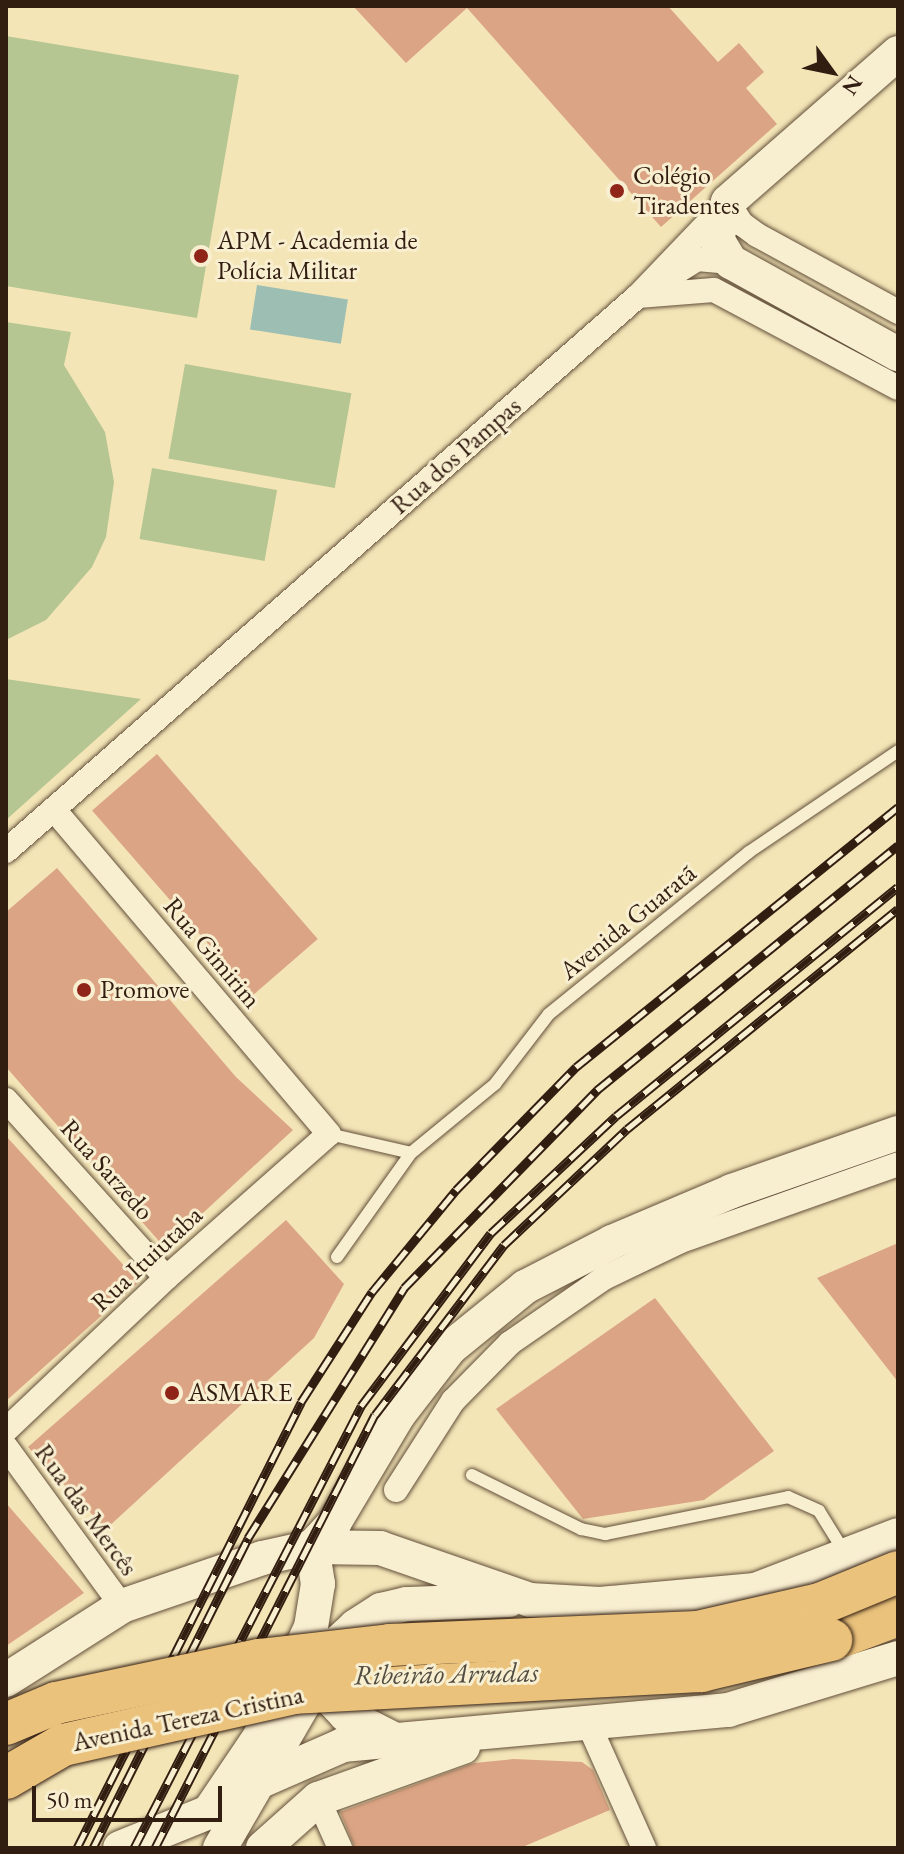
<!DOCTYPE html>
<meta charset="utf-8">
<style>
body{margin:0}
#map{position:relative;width:904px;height:1854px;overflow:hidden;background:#f4e5b7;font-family:"EB Garamond",serif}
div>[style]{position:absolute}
.green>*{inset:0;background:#b6c692;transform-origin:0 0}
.water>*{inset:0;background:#9cbeb3;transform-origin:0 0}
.building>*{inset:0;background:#dba585;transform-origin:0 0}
.roads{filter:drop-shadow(0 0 2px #624f3a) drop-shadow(0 0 2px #624f3a)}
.lane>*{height:12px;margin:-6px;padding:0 6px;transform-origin:6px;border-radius:6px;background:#f8eed0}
.street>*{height:24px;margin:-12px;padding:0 12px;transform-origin:12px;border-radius:12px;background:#f8eed0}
.secondary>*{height:34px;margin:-17px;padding:0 17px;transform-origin:17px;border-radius:17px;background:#f8eed0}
.highway>*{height:42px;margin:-21px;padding:0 21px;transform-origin:21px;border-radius:21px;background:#eac27c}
.rail>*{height:9px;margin-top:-4.5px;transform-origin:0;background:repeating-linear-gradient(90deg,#f8eed0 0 18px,#321d11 0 36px);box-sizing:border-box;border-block:2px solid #321d11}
.bridges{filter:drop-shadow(0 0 2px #321d11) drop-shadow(0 0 2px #321d11)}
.highway-bridge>*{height:42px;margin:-21px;padding:0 21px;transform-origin:21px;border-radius:21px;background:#eac27c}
.dots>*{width:22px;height:22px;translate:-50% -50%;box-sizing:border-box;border:4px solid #f8eed0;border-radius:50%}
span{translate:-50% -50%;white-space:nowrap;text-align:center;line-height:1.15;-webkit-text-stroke:6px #f8eed0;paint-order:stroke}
.poi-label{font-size:26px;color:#321d11}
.left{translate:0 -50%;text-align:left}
.street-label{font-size:26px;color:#321d11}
.water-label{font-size:28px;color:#524d42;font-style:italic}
.frame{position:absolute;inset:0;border:8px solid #321d11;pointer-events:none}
.north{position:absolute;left:792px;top:32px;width:80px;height:80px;-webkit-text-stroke:6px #f8eed0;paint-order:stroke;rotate:123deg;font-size:22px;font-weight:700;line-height:32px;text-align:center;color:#321d11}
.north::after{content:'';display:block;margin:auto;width:28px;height:36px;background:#321d11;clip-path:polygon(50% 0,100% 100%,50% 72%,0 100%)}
.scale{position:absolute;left:32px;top:1786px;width:190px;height:36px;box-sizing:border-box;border:4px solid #321d11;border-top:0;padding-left:10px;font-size:24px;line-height:28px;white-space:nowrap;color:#321d11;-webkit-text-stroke:6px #f8eed0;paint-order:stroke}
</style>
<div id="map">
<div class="green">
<i style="clip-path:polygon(6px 36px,239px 75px,197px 318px,6px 286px)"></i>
<i style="clip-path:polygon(6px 322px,71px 332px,64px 365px,105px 432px,114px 482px,106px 537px,92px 567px,46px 620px,6px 640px)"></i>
<i style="left:185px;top:364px;width:169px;height:96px;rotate:10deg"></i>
<i style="left:152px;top:468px;width:127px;height:72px;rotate:10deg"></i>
<i style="clip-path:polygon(6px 679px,141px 699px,6px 820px)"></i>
</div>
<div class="water">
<i style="left:257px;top:285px;width:92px;height:45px;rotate:9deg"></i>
</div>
<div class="building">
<i style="clip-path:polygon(353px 6px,668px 6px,718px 62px,739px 43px,764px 72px,746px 88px,777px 124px,661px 227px,467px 8px,406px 63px)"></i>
<i style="left:157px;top:754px;width:245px;height:86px;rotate:49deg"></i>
<i style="clip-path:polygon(57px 868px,236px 1077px,293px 1130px,165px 1248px,6px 1067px,6px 912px)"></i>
<i style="clip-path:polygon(6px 1136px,139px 1282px,6px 1401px)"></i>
<i style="clip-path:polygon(286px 1220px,344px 1284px,314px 1338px,106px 1529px,28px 1447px)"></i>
<i style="clip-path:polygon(898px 1243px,898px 1382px,817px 1278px)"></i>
<i style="clip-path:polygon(655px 1298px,774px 1451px,704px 1500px,583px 1519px,496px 1409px)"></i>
<i style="clip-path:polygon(6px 1503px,84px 1593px,6px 1646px)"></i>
<i style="clip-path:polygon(514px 1759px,582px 1762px,593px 1770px,610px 1810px,520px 1848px,355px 1848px,340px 1812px,474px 1763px)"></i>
</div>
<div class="roads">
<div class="lane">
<i style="left:329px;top:1134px;width:84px;rotate:13deg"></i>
<i style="left:337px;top:1257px;width:128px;rotate:-54.6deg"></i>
<i style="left:411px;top:1153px;width:109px;rotate:-39.4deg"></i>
<i style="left:495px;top:1084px;width:88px;rotate:-52.4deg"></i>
<i style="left:549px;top:1014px;width:257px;rotate:-39deg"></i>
<i style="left:749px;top:852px;width:180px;rotate:-34.1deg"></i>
<i style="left:472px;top:1475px;width:122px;rotate:26.4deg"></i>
<i style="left:581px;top:1529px;width:25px;rotate:12deg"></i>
<i style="left:605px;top:1534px;width:187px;rotate:-11.4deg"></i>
<i style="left:788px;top:1497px;width:34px;rotate:24deg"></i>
<i style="left:819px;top:1511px;width:49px;rotate:58.2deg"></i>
</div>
<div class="street">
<i style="left:670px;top:276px;width:32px;rotate:-32deg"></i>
<i style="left:697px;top:259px;width:34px;rotate:5deg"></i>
<i style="left:638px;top:296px;width:76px;rotate:-4.5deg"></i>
<i style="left:714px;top:290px;width:208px;rotate:28deg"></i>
<i style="left:6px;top:851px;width:841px;rotate:-41.29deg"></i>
<i style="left:638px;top:296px;width:130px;rotate:-46.2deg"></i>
<i style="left:728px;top:202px;width:26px;rotate:58deg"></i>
<i style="left:742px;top:224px;width:19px;rotate:36deg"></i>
<i style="left:757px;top:235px;width:161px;rotate:28.6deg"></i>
<i style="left:6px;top:1100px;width:239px;rotate:48deg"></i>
<i style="left:6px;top:1430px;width:221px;rotate:-43.5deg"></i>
<i style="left:166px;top:1278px;width:217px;rotate:-41.5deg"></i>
<i style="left:329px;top:1134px;width:426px;rotate:-130.3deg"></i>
<i style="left:6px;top:1447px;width:197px;rotate:53.9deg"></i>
<i style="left:396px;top:1490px;width:106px;rotate:-57.4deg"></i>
<i style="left:453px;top:1401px;width:81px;rotate:-45.5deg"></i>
<i style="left:510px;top:1343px;width:114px;rotate:-34.7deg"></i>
<i style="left:604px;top:1278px;width:85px;rotate:-25.7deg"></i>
<i style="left:681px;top:1241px;width:230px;rotate:-19.5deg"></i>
<i style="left:589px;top:1725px;width:135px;rotate:65.9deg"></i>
<i style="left:318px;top:1799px;width:54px;rotate:65.8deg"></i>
</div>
<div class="secondary">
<i style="left:898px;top:53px;width:226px;rotate:138.8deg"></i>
<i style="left:728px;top:202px;width:39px;rotate:107deg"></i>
<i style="left:717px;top:239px;width:27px;rotate:59deg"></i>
<i style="left:731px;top:262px;width:191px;rotate:28.9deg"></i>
<i style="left:6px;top:1680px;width:138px;rotate:-32.5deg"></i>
<i style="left:122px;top:1606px;width:148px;rotate:-18.9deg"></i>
<i style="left:262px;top:1558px;width:51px;rotate:-12.4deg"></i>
<i style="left:312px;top:1547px;width:68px;rotate:0.8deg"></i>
<i style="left:380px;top:1548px;width:159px;rotate:19.1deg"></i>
<i style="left:530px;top:1600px;width:70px;rotate:3.3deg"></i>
<i style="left:600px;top:1604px;width:156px;rotate:-5.2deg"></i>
<i style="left:755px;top:1590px;width:153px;rotate:-21deg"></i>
<i style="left:318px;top:1685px;width:41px;rotate:47deg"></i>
<i style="left:346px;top:1715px;width:55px;rotate:27deg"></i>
<i style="left:209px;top:1812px;width:89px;rotate:-56deg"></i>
<i style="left:259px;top:1738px;width:123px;rotate:-64.9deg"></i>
<i style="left:311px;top:1627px;width:44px;rotate:-80.8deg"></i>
<i style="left:318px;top:1584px;width:37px;rotate:-99deg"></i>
<i style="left:312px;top:1547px;width:33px;rotate:-47deg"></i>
<i style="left:334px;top:1523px;width:127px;rotate:-59.2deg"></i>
<i style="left:399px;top:1414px;width:83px;rotate:-52.3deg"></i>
<i style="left:450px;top:1348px;width:97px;rotate:-39.1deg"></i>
<i style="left:525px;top:1287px;width:98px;rotate:-27.3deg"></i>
<i style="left:612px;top:1242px;width:130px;rotate:-23deg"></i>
<i style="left:732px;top:1191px;width:176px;rotate:-19.3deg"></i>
<i style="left:120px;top:1848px;width:96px;rotate:-22deg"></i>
<i style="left:209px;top:1812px;width:61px;rotate:-30.8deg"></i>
<i style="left:261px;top:1781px;width:90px;rotate:-23.7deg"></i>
<i style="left:343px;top:1745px;width:387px;rotate:-5.2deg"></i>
<i style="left:728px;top:1710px;width:178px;rotate:-17deg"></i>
<i style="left:220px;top:1848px;width:239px;rotate:-59.9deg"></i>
<i style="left:340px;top:1641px;width:22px;rotate:-43deg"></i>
<i style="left:356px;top:1626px;width:30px;rotate:-33deg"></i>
<i style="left:381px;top:1610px;width:27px;rotate:-13deg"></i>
<i style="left:407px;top:1604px;width:102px;rotate:-2.2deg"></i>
<i style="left:263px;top:1848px;width:74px;rotate:-41.7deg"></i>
<i style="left:318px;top:1799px;width:154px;rotate:-19.7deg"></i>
</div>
<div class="highway">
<i style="left:831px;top:1640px;width:72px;rotate:-20.5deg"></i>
</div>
</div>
<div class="rail">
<i style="left:77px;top:1848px;width:499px;rotate:-63.3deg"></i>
<i style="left:301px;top:1402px;width:131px;rotate:-57.2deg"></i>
<i style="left:372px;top:1292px;width:132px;rotate:-50.5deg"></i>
<i style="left:456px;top:1190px;width:172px;rotate:-45.7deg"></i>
<i style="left:576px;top:1067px;width:414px;rotate:-38.9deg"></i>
<i style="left:93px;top:1848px;width:347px;rotate:-63.4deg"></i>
<i style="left:248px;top:1538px;width:295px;rotate:-58deg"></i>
<i style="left:404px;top:1288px;width:277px;rotate:-45.7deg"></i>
<i style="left:597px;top:1090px;width:388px;rotate:-39.1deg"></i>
<i style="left:134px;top:1848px;width:497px;rotate:-62.8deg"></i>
<i style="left:361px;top:1406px;width:216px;rotate:-53.1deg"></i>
<i style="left:491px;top:1233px;width:171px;rotate:-43.1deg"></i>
<i style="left:616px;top:1116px;width:363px;rotate:-39.1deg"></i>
<i style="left:155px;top:1848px;width:486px;rotate:-63.1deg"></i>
<i style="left:375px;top:1415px;width:213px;rotate:-52.8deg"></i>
<i style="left:504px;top:1245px;width:169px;rotate:-43.3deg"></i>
<i style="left:627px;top:1129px;width:349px;rotate:-39.1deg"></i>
</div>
<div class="bridges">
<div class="highway-bridge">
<i style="left:6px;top:1724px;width:54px;rotate:-22.8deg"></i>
<i style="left:56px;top:1703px;width:208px;rotate:-12deg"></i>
<i style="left:259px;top:1660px;width:132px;rotate:-6.5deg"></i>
<i style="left:390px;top:1645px;width:308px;rotate:-2.4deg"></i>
<i style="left:698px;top:1632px;width:125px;rotate:-12.9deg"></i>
<i style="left:820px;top:1604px;width:84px;rotate:-22.3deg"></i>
<i style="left:6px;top:1778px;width:66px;rotate:-30.1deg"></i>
<i style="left:63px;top:1745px;width:237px;rotate:-12.7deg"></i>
<i style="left:294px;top:1693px;width:408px;rotate:-3.1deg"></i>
<i style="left:701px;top:1671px;width:134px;rotate:-13.4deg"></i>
</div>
</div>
<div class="dots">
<i style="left:617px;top:191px;background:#8f2418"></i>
<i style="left:201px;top:256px;background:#8f2418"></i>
<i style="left:84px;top:990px;background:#8f2418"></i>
<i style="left:172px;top:1393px;background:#8f2418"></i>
</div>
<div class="poi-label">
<span class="left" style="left:633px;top:191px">Colégio<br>Tiradentes</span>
<span class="left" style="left:217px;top:256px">APM - Academia de<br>Polícia Militar</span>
<span class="left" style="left:100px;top:990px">Promove</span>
<span class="left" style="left:188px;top:1393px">ASMARE</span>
</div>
<div class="street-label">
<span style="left:456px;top:456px;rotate:-41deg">Rua dos Pampas</span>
<span style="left:628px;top:922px;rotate:-39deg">Avenida Guaratã</span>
<span style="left:212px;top:953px;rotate:50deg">Rua Gimirim</span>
<span style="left:107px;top:1170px;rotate:48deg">Rua Sarzedo</span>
<span style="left:147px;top:1259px;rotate:-43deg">Rua Ituiutaba</span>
<span style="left:86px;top:1510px;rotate:54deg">Rua das Mercês</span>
<span style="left:188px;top:1719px;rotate:-12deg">Avenida Tereza Cristina</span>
</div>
<div class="water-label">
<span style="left:446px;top:1673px;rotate:-1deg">Ribeirão Arrudas</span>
</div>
<div class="frame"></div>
<div class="north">N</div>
<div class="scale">50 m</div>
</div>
